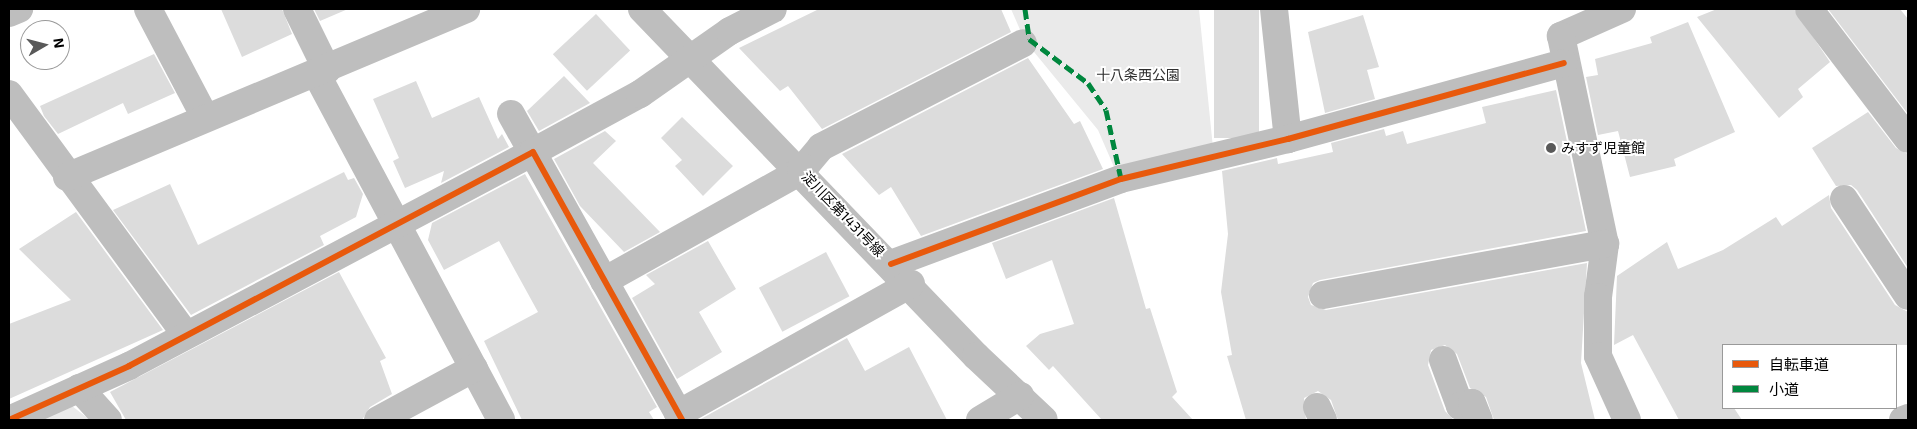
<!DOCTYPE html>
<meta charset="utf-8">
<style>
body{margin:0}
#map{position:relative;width:1917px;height:429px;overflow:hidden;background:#fff;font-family:"Exo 2","Noto Sans JP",sans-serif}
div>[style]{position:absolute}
.green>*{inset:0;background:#eaeaea}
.building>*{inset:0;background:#dcdcdc;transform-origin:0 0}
.minor>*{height:28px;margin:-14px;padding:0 14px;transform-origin:14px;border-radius:14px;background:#bebebe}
.quiet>*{height:5px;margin-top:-2.5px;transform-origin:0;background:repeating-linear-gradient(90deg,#00873e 0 10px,transparent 0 15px)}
.cycleway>*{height:6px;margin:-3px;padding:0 3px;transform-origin:3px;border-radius:3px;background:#e8590c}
.dots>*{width:14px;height:14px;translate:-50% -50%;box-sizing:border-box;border:2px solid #fff;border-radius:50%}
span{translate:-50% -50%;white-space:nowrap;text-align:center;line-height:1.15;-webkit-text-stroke:4px #fff;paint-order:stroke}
.park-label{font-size:14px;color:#2f2f2f}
.poi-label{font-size:14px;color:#000}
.left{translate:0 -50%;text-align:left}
.street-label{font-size:14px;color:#000}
.frame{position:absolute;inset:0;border:10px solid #000;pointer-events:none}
.legend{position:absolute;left:1722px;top:344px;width:175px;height:65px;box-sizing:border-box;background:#fff;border:1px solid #999;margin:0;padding:6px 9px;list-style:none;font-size:15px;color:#000}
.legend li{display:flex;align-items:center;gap:10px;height:25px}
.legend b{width:25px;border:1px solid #999}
.north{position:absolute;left:20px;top:20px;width:50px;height:50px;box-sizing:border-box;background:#fff;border:1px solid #999;border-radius:50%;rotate:82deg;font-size:14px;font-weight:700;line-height:20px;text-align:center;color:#000}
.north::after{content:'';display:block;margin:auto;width:18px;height:22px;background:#595959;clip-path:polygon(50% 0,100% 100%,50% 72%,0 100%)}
</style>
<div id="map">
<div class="green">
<i style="clip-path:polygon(1011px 9px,1199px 9px,1213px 148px,1114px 167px,1098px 130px,1025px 41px)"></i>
<i style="clip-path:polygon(72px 406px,90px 420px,30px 420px)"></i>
</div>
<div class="building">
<i style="clip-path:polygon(221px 9px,282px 9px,292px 34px,242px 57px)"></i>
<i style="clip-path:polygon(314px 9px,348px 9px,320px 21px)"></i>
<i style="clip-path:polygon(819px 9px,1001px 9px,1011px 32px,822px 129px,788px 86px,780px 91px,739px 48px)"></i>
<i style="left:1214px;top:9px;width:45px;height:129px"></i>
<i style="clip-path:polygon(1717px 9px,1794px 9px,1830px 62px,1798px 89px,1803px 97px,1779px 118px,1697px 17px)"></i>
<i style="clip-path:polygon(1828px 9px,1900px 9px,1908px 19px,1908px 114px)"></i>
<i style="left:596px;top:14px;width:50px;height:59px;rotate:47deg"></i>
<i style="clip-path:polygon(1363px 15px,1379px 67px,1367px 70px,1375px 99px,1325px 113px,1308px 32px)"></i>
<i style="clip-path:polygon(1688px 22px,1735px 132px,1674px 159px,1676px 166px,1630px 177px,1618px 131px,1598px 135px,1586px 77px,1598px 75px,1595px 59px,1652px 43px,1650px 37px)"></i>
<i style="clip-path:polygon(154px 54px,175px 93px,128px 114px,123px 103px,58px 134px,44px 116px,40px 106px)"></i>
<i style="clip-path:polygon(1028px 58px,1074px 124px,1080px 121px,1103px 169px,921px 236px,891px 187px,879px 195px,842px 154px)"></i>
<i style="clip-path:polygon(564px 76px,590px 103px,539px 131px,527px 111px)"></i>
<i style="clip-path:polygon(416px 81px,432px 118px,479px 97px,498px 139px,502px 134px,509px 147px,441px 183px,444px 171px,405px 188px,393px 161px,399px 158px,373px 99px)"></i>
<i style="clip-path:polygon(1556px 90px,1586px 231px,1320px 280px,1313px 283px,1308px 297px,1311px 305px,1326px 310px,1587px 263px,1581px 363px,1595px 420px,1494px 420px,1486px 397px,1470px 388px,1457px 354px,1445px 345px,1431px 350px,1428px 365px,1445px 411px,1454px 420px,1338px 420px,1331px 400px,1318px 391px,1304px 398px,1306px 420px,1246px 420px,1227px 356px,1232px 355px,1221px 292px,1228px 234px,1222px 171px,1277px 158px,1278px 164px,1333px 152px,1331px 143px,1384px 129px,1386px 136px,1403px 131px,1407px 144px,1486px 123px,1482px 107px)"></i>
<i style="clip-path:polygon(1868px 112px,1896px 148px,1908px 154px,1908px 268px,1857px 190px,1851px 185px,1836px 186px,1812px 148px)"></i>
<i style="clip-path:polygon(682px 117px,733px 166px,703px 196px,675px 166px,682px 160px,661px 138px)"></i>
<i style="clip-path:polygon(605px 131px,616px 141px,593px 163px,660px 232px,624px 252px,580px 206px,554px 159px)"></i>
<i style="clip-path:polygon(344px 172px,348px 180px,354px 178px,363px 194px,356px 217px,320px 236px,324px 245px,191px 315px,113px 210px,170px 184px,198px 245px)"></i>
<i style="clip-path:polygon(525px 174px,657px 407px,649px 412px,654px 420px,522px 420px,484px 341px,538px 312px,499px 241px,444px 270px,428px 240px,432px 223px)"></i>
<i style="clip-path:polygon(1829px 195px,1831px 208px,1895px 305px,1908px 312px,1908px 345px,1723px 345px,1723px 408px,1734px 408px,1742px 420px,1679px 420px,1633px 335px,1614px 345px,1617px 276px,1667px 242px,1678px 269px,1723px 250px,1776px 217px,1782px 226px)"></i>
<i style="clip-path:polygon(1114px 198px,1146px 309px,1150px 308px,1177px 392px,1172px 397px,1193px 420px,1102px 420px,1053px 366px,1049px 370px,1026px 346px,1040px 334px,1074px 324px,1052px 260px,1006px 279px,992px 243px)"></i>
<i style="clip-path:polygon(76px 212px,163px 330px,9px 399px,9px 324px,71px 300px,19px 249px)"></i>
<i style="clip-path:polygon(708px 241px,736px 289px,699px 312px,722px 352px,677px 379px,632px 298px,655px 284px,646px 275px)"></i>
<i style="left:826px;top:252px;width:50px;height:76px;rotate:62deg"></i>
<i style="clip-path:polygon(339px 272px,386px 358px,380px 361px,392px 394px,370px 407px,362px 420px,126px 420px,110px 392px)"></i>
<i style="clip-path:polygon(847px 338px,865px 371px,909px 347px,947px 420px,699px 420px)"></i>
</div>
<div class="minor">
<i style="left:148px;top:9px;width:122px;rotate:62.2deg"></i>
<i style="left:297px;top:9px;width:68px;rotate:63.8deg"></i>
<i style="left:642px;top:9px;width:482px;rotate:46.1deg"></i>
<i style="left:976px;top:356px;width:93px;rotate:43.3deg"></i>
<i style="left:1274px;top:9px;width:131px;rotate:83.9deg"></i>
<i style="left:1622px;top:9px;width:67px;rotate:156.1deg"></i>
<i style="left:1561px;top:36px;width:213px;rotate:78.1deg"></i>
<i style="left:1605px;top:244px;width:53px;rotate:97.5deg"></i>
<i style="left:1598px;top:297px;width:59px;rotate:90deg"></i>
<i style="left:1598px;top:356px;width:70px;rotate:65.6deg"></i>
<i style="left:1809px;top:9px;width:163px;rotate:52.7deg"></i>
<i style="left:9px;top:13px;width:11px;rotate:-22deg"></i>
<i style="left:317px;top:75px;width:391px;rotate:61.9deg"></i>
<i style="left:9px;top:94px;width:299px;rotate:53.7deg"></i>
<i style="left:511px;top:114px;width:351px;rotate:60.8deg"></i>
<i style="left:67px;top:177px;width:433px;rotate:-22.8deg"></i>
<i style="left:1844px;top:199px;width:116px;rotate:56.6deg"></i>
<i style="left:891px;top:264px;width:245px;rotate:-20.3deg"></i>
<i style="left:1121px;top:179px;width:172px;rotate:-13.5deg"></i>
<i style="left:1288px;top:139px;width:286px;rotate:-15.4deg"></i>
<i style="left:604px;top:281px;width:226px;rotate:-29.2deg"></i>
<i style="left:801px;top:171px;width:31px;rotate:-50deg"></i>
<i style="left:821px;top:147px;width:227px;rotate:-27.2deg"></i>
<i style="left:1323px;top:295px;width:287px;rotate:-10.3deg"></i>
<i style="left:1443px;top:360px;width:49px;rotate:69.7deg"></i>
<i style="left:1460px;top:406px;width:12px;rotate:-14deg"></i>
<i style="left:1472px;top:403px;width:18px;rotate:68deg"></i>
<i style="left:79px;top:388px;width:43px;rotate:47.8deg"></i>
<i style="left:1317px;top:407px;width:14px;rotate:65deg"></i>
<i style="left:678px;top:414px;width:267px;rotate:-29.2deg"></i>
<i style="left:9px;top:420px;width:132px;rotate:-24.2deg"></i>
<i style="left:129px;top:366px;width:457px;rotate:-27.9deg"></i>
<i style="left:533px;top:152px;width:122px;rotate:-28.5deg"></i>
<i style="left:640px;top:94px;width:110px;rotate:-35deg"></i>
<i style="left:730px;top:31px;width:48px;rotate:-27.1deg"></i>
<i style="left:378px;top:420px;width:109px;rotate:-28.4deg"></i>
<i style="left:980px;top:420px;width:47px;rotate:-31deg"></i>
<i style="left:1903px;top:420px;width:5px;rotate:-22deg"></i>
</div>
<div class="quiet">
<i style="left:1025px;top:9px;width:30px;rotate:82deg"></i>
<i style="left:1029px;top:39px;width:74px;rotate:36.7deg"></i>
<i style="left:1088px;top:83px;width:32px;rotate:56deg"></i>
<i style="left:1106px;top:110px;width:71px;rotate:77.7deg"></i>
</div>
<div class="cycleway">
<i style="left:891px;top:264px;width:245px;rotate:-20.3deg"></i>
<i style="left:1121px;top:179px;width:172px;rotate:-13.5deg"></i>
<i style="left:1288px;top:139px;width:286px;rotate:-15.4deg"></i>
<i style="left:9px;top:420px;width:132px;rotate:-24.2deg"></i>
<i style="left:129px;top:366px;width:457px;rotate:-27.9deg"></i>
<i style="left:533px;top:152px;width:307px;rotate:60.9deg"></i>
</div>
<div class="dots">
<i style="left:1551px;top:148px;background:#595959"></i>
</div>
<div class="park-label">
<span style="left:1138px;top:75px">十八条西公園</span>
</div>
<div class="poi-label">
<span class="left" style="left:1561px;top:148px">みすず児童館</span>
</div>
<div class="street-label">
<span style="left:843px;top:214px;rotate:46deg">淀川区第1431号線</span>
</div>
<div class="frame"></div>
<ul class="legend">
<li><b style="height:6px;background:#e8590c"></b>自転車道</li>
<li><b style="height:6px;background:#00873e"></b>小道</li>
</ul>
<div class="north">N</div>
</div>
